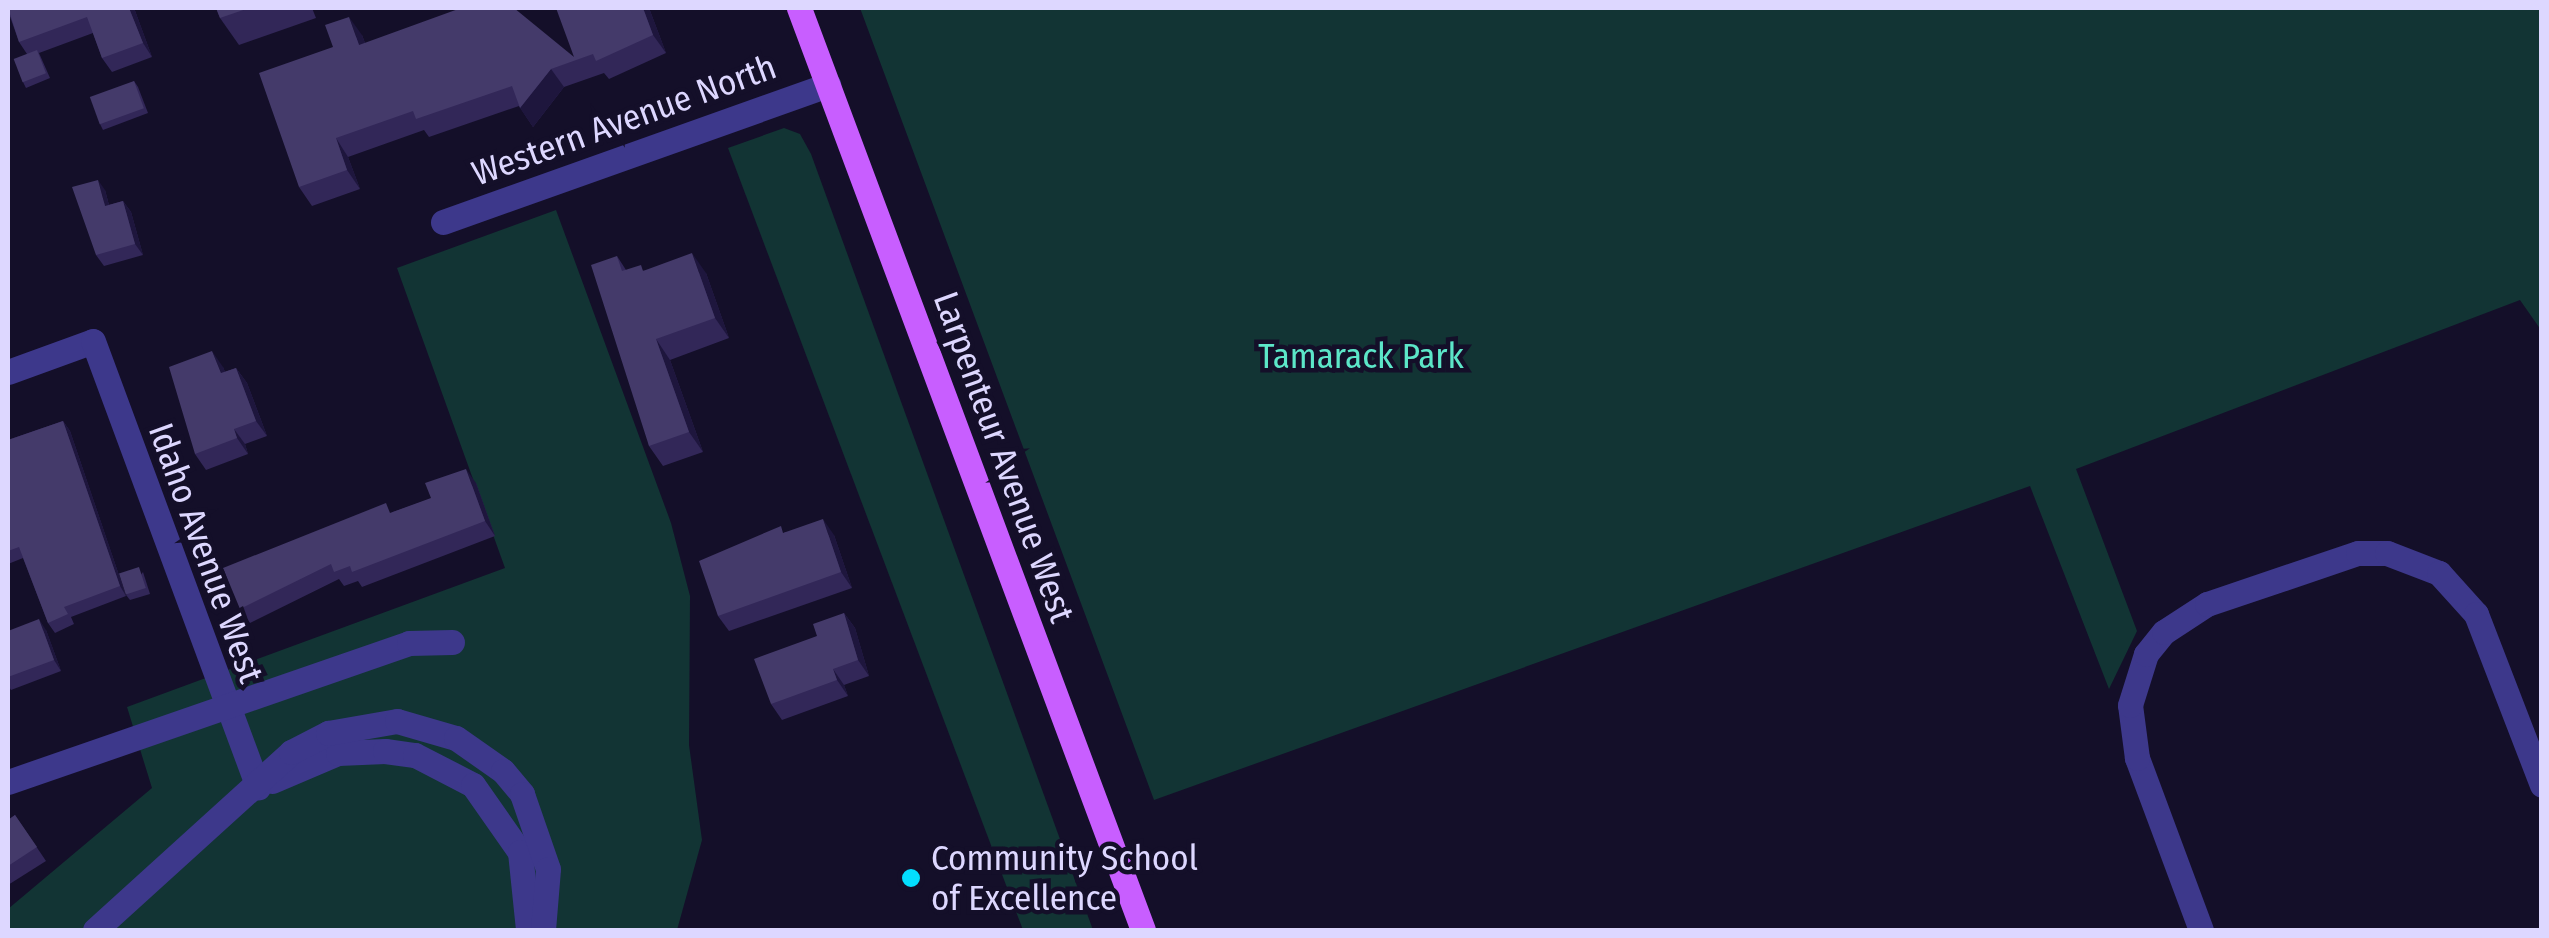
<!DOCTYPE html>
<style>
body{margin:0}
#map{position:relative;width:2549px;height:938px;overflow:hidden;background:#140f29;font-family:"Fira Sans Condensed",sans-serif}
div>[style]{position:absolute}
.green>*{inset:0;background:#123434}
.minor>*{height:25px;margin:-12.5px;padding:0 12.5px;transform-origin:12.5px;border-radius:12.5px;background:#3d388b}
.major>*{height:25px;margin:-12.5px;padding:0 12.5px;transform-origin:12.5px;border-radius:12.5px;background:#c85eff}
.wall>*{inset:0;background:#322758}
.shaded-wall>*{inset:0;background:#1e163d}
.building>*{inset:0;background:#443a6a;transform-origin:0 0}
.dots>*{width:28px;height:28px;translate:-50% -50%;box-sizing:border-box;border:5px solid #140f29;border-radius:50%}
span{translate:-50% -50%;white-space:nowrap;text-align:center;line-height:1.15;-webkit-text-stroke:9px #140f29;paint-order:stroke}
.street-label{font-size:35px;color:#ddd7ff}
.park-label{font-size:35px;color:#5ce6c8}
.poi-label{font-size:35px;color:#ddd7ff}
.left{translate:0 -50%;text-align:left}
.frame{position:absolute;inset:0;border:10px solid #ddd7ff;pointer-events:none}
</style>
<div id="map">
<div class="green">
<i style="clip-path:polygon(860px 8px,2541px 8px,2541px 330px,2520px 300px,2076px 469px,2137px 631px,2109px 689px,2030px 486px,1154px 800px)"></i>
<i style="clip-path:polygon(784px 128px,800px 134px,811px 154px,1093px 930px,1023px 930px,728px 148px)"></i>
<i style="clip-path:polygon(556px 210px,671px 523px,690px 596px,689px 745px,702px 840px,677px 930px,8px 930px,8px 909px,152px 788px,127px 707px,505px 568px,397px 268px)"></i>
</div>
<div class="minor">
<i style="left:443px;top:222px;width:409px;rotate:-19.6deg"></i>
<i style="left:8px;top:372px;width:90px;rotate:-20deg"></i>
<i style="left:93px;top:341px;width:476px;rotate:69.7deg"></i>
<i style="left:272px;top:781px;width:72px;rotate:-23deg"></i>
<i style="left:338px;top:753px;width:47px;rotate:-2.4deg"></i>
<i style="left:385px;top:751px;width:30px;rotate:8deg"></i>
<i style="left:415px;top:755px;width:65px;rotate:27.3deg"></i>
<i style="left:473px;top:785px;width:82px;rotate:55deg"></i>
<i style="left:520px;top:852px;width:78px;rotate:84.1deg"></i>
<i style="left:8px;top:782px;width:424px;rotate:-19.1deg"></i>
<i style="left:409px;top:643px;width:43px;rotate:-1.3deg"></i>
<i style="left:95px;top:930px;width:265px;rotate:-42.2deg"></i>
<i style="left:291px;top:752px;width:42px;rotate:-27.2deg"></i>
<i style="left:328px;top:733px;width:70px;rotate:-9.9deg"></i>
<i style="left:397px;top:721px;width:61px;rotate:16.1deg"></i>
<i style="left:456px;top:738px;width:57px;rotate:35.1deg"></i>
<i style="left:503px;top:771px;width:30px;rotate:50deg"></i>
<i style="left:522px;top:794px;width:79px;rotate:70.9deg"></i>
<i style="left:548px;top:869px;width:61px;rotate:94.7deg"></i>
<i style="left:2201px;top:930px;width:184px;rotate:-110.4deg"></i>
<i style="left:2137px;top:758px;width:53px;rotate:-97.5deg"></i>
<i style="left:2130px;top:705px;width:53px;rotate:-72.6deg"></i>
<i style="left:2146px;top:654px;width:28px;rotate:-51deg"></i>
<i style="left:2164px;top:632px;width:51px;rotate:-33.1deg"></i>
<i style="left:2207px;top:604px;width:159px;rotate:-18.7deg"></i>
<i style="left:2358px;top:553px;width:29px"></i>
<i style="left:2387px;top:553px;width:56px;rotate:21deg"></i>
<i style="left:2439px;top:573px;width:55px;rotate:47.9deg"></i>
<i style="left:2476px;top:614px;width:183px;rotate:68.9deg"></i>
</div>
<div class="major">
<i style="left:799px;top:8px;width:984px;rotate:69.54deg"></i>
</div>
<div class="wall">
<i style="clip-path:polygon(134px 8px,152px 57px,112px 72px,102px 58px,93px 33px,39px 53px,50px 78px,26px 88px,23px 82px,27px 54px,19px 42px,8px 11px)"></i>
<i style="clip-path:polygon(216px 8px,312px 8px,316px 18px,239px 45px,220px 18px)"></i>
<i style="clip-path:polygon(649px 8px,666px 53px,609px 79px,604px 73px,564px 87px,533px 127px,519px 106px,429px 137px,424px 130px,348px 157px,360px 189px,312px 206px,299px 187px,333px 47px,362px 35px,365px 43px,574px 57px)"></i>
<i style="clip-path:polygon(134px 81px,138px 87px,148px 113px,103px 130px,100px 124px)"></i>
<i style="clip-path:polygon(105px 190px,109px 205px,123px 201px,131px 212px,143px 255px,104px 266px,96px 255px)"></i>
<i style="clip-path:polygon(617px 256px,626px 270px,706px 273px,729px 338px,670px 360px,703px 452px,663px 466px,649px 446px)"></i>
<i style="clip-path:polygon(223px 367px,225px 372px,236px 368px,247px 383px,267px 436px,245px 444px,248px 454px,206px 470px,195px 454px)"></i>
<i style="clip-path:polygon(63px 421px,70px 431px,126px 596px,71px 617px,74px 624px,55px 633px,48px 623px,23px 558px,8px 564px,8px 440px)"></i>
<i style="clip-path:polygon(476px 483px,495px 536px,362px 587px,358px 581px,344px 586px,339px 579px,250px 623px,240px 609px,393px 512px)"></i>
<i style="clip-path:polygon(785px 532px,834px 535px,852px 588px,729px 631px,718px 616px)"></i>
<i style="clip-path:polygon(143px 572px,150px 594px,130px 600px,126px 595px)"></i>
<i style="clip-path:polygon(844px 613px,855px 628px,869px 676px,844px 685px,848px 696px,782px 720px,771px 704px,817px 636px)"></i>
<i style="clip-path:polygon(46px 630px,61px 671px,11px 690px,8px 685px,8px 631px)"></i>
<i style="clip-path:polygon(15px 815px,46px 861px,8px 885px,8px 820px)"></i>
</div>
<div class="shaded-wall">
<i style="clip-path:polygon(129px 8px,134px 8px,152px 57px,143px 43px)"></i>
<i style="clip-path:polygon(643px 8px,649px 8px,666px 53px,653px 35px)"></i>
<i style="clip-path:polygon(349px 17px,362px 35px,372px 63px,359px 45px)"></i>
<i style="clip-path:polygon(551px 69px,564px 87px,533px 127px,520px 108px)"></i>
<i style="clip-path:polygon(336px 138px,348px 157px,360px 189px,347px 170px)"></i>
<i style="clip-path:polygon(98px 180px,105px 190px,112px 217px,105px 206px)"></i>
<i style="clip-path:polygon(123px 201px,131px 212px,143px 255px,135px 244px)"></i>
<i style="clip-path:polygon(692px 253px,706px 273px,729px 338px,715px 318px)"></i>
<i style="clip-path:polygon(656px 339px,670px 360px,703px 452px,689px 432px)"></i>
<i style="clip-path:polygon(212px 351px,223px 367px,232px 389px,221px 373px)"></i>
<i style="clip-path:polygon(236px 368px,247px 383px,267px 436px,256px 421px)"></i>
<i style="clip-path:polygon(63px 421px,70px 431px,126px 596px,120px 586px)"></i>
<i style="clip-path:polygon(234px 429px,245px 444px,248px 454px,237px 438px)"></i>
<i style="clip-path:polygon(466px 469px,476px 483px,495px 536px,485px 521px)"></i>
<i style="clip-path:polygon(823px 519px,834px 535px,852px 588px,841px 572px)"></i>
<i style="clip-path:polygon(844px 613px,855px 628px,869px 676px,858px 660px)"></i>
<i style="clip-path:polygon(39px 619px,46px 630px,61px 671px,54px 660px)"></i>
<i style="clip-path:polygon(833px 669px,844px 685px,848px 696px,837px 680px)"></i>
</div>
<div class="building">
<i style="clip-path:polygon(8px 8px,129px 8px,143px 43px,102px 58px,87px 17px,19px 42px)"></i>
<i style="clip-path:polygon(216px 8px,249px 8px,220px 18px)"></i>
<i style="clip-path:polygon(461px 8px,514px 8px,574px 57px,556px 8px,643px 8px,653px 35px,596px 61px,593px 54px,551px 69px,520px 108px,512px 86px,416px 119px,413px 111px,336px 138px,347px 170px,299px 187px,259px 73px,333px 47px,325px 25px,349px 17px,359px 45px)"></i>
<i style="left:37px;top:50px;width:25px;height:25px;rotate:69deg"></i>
<i style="left:134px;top:81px;width:29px;height:47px;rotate:70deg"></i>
<i style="clip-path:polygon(98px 180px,105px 206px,123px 201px,135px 244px,96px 255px,72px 187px)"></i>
<i style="clip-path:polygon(692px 253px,715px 318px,656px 339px,689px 432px,649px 446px,591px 265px,617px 256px,622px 271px,641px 265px,643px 271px)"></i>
<i style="clip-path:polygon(212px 351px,221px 373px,236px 368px,256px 421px,234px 429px,237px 438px,195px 454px,169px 367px)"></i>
<i style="clip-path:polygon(63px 421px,120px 586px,64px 607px,68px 614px,48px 623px,19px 547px,8px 551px,8px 440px)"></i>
<i style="clip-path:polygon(466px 469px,485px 521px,352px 572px,350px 566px,334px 572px,331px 564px,240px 609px,223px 568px,386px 503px,390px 513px,431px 498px,425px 483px)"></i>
<i style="clip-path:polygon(823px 519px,841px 572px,718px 616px,699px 561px,781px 526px,783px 533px)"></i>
<i style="left:139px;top:567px;width:22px;height:21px;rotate:72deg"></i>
<i style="clip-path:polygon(844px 613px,858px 660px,833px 669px,837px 680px,771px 704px,754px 659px,817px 636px,813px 624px)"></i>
<i style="clip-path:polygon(39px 619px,54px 660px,8px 677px,8px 631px)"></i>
<i style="clip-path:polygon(15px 815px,37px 847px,8px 866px,8px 820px)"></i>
</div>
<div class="dots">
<i style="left:911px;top:878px;background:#03deff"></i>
</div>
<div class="street-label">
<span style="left:624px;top:120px;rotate:-20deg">Western Avenue North</span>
<span style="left:1004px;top:457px;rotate:70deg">Larpenteur Avenue West</span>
<span style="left:206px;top:553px;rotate:70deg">Idaho Avenue West</span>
</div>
<div class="park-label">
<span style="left:1361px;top:356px">Tamarack Park</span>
</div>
<div class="poi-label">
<span class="left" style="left:931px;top:878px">Community School<br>of Excellence</span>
</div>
<div class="frame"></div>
</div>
